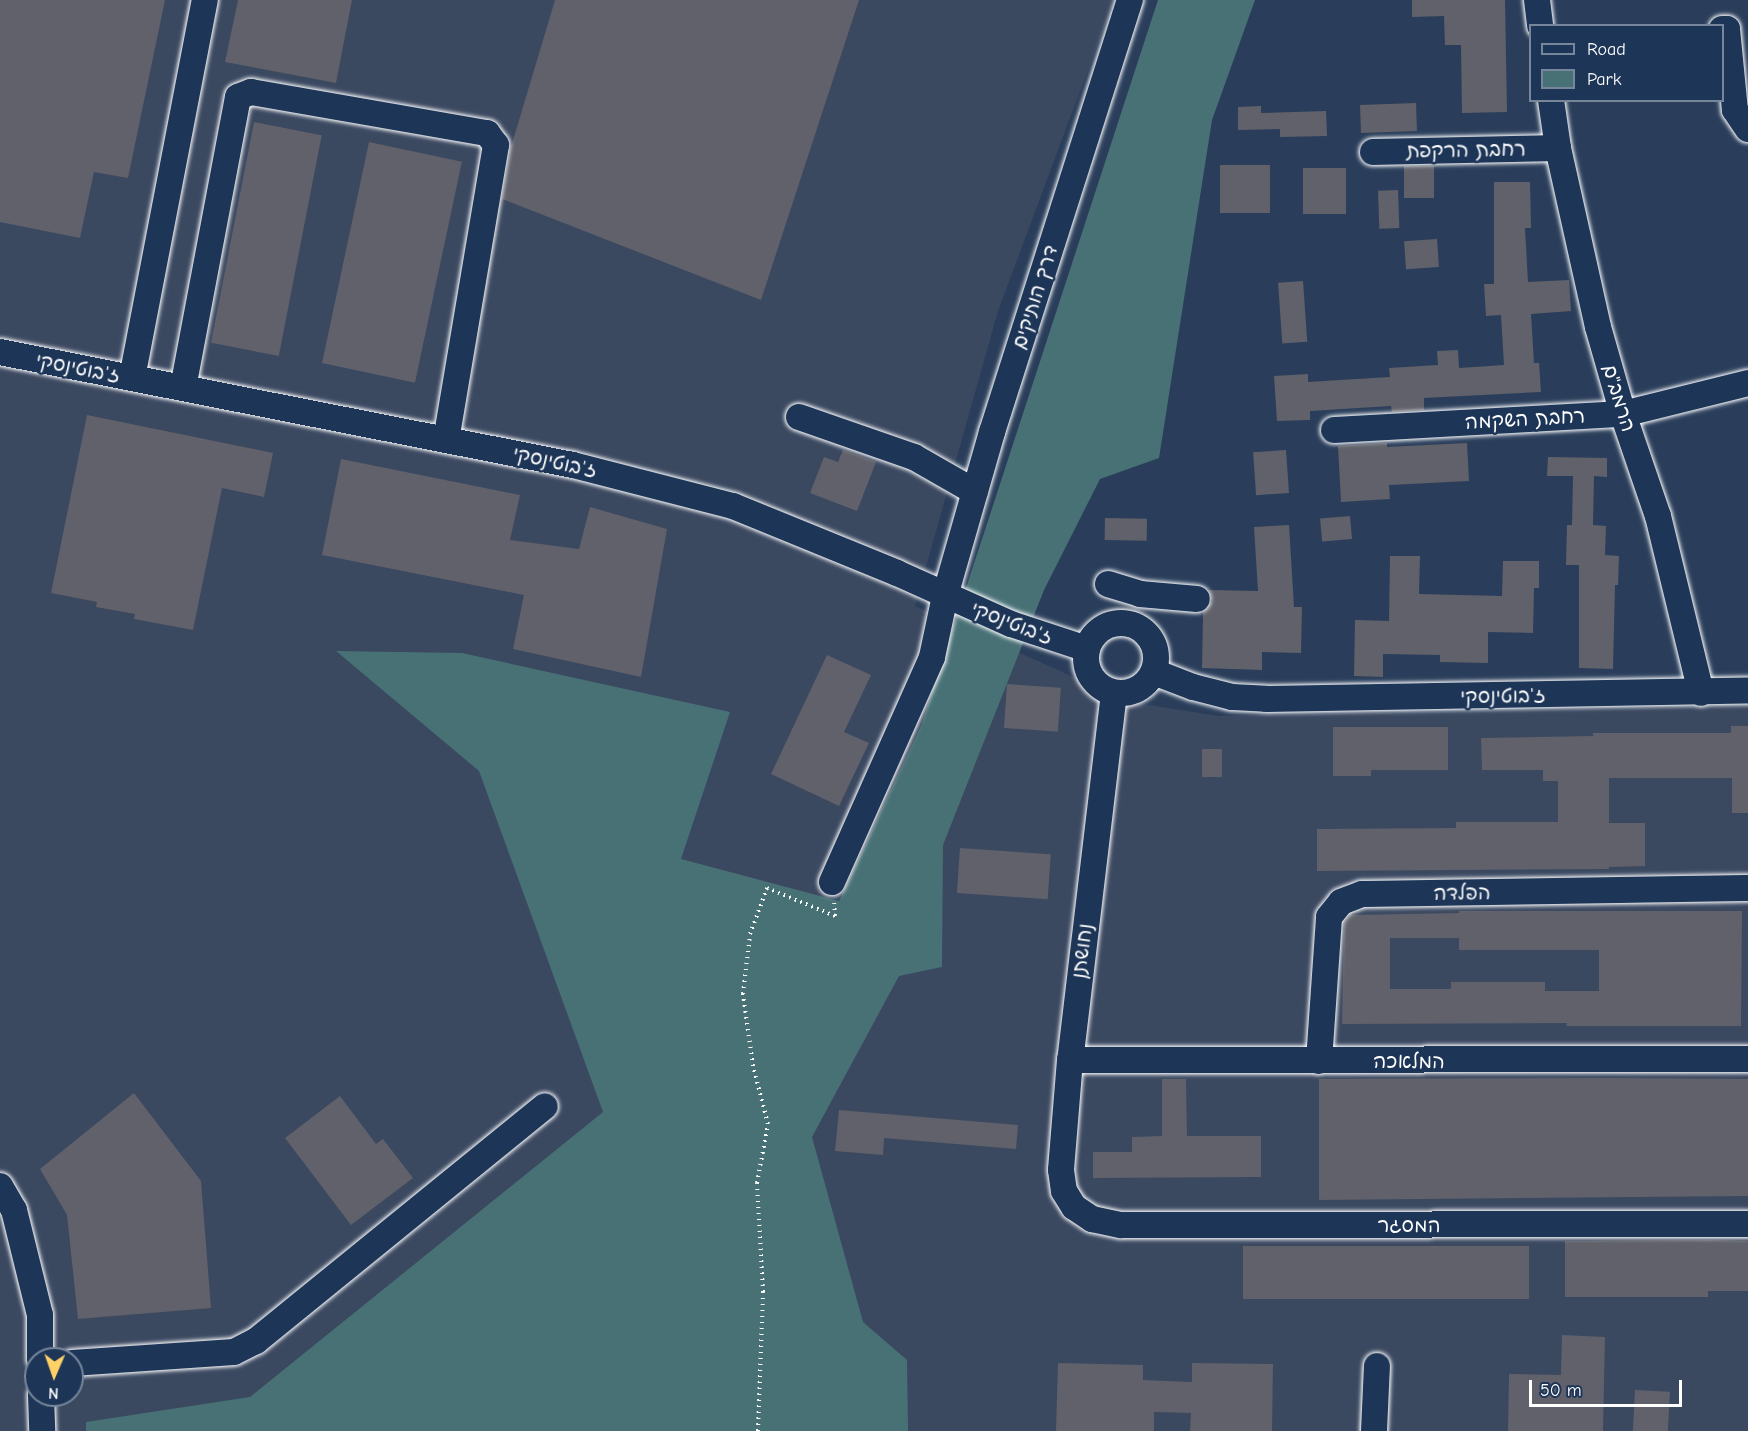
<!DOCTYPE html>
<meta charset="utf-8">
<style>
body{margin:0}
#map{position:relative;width:1748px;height:1431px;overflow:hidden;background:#2a3e5b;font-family:"Comic Neue","Playpen Sans Hebrew",sans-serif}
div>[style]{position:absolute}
.built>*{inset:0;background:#3a4860}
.green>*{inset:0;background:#487176}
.building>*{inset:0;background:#60616a;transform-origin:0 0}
.path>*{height:4px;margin-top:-2px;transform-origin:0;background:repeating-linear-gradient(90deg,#fff 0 1.5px,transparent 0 6px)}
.roads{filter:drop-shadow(0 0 2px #fff) drop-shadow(0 0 2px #fff)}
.minor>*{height:26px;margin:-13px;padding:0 13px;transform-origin:13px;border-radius:13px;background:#1d3557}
.minor>.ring{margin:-13px;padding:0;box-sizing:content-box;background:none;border:26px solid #1d3557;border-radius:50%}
span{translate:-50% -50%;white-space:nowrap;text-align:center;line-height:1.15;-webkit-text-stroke:5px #1d3557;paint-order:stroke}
.street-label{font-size:20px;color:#fff}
.legend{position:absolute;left:1529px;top:24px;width:195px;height:78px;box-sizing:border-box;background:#1d3557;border:2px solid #77869a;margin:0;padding:8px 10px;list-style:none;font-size:18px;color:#fff}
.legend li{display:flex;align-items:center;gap:12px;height:30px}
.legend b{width:30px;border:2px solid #77869a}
.north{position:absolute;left:24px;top:1347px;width:60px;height:60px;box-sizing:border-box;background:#1d3557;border:2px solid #77869a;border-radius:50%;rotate:182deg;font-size:16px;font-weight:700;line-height:24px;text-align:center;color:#fff}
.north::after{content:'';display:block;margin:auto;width:21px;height:27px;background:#ffd166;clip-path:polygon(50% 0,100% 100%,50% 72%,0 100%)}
.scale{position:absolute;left:1529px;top:1380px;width:153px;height:27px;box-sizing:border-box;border:3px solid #fff;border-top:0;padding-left:8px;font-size:18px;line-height:21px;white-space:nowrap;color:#fff;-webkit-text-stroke:4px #1d3557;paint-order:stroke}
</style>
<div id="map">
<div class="built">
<i style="clip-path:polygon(evenodd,0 0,1114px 0,998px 311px,915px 606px,1129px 702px,1219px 716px,1748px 706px,1748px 1431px,0 1431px,0 0,36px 1359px,72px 1359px,72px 1395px,36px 1395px,36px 1359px)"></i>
</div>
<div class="green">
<i style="clip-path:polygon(1158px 0,1255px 0,1212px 120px,1159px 458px,1100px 479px,1044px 590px,943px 845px,942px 967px,899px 976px,812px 1137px,863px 1322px,907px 1360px,908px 1431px,86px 1431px,86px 1422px,250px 1397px,603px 1112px,479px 771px,336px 651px,462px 653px,730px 712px,681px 859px,839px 901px,921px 726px)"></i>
</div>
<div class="building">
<i style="clip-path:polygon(0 0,165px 0,128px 178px,94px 172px,80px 238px,0 222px)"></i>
<i style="clip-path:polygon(238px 0,352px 0,336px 83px,225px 62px)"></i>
<i style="clip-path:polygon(555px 0,859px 0,761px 300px,502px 199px,511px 147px)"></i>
<i style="clip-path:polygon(1412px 0,1505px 0,1507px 112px,1462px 113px,1461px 45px,1445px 45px,1444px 16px,1412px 17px)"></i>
<i style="left:1416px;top:103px;width:28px;height:56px;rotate:88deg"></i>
<i style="clip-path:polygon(1261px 106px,1261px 113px,1326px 111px,1327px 136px,1280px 137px,1280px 129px,1238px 130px,1238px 107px)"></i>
<i style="left:254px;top:122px;width:69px;height:225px;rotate:11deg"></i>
<i style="left:369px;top:142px;width:95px;height:226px;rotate:12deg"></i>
<i style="left:1270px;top:165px;width:48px;height:50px;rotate:90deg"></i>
<i style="left:1404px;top:166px;width:30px;height:32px"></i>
<i style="left:1346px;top:168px;width:46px;height:43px;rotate:90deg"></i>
<i style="clip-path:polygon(1494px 182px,1530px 182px,1531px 228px,1525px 228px,1528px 282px,1569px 280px,1571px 311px,1531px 314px,1534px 363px,1539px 363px,1541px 392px,1424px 398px,1424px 410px,1392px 412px,1391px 406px,1310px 411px,1310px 420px,1277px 421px,1274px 376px,1308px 374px,1308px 382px,1390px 377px,1389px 368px,1438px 365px,1437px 351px,1458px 350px,1459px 368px,1504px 365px,1501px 315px,1486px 316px,1484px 284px,1494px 284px)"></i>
<i style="left:1398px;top:190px;width:38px;height:20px;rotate:88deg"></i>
<i style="left:1437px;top:239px;width:28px;height:33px;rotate:86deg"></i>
<i style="left:1303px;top:281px;width:61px;height:25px;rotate:86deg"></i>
<i style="clip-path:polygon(87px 415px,273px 453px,264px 497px,222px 488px,193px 630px,134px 619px,135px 614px,96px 607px,97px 602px,51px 593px)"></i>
<i style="clip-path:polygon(1387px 443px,1387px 447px,1467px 443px,1469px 481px,1389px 485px,1390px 499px,1341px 502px,1338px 446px)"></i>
<i style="clip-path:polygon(843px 450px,876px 462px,857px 511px,810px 493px,824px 457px,838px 462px)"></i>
<i style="left:1286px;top:450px;width:43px;height:33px;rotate:86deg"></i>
<i style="clip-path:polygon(1548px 457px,1607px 458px,1607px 477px,1594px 476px,1593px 525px,1606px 526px,1605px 555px,1619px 556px,1618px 585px,1615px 585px,1613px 669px,1579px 668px,1579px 565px,1566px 565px,1567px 525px,1572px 525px,1573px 476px,1547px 476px)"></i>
<i style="clip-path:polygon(341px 459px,520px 495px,510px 540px,579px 549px,590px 507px,667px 529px,641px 677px,513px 649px,524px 595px,322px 555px)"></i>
<i style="left:1350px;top:516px;width:23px;height:30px;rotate:85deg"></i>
<i style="left:1105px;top:518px;width:42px;height:22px;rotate:1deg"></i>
<i style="clip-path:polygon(1289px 525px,1294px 607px,1302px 607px,1301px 653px,1262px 652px,1262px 670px,1202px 668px,1203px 613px,1212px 601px,1209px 590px,1258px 591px,1254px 527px)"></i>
<i style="clip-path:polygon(1390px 556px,1420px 556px,1419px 594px,1502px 596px,1503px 561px,1539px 561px,1539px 588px,1534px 588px,1533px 633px,1488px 632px,1488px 663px,1440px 662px,1440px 655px,1383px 654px,1383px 677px,1354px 676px,1355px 620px,1389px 621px)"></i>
<i style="clip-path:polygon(827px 655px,871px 675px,844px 732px,869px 743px,839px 806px,771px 774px)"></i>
<i style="left:1007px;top:684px;width:54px;height:44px;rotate:4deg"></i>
<i style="clip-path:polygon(1731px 726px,1748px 726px,1748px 813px,1732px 813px,1732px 778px,1609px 778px,1609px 823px,1645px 823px,1645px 866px,1609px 867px,1609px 869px,1317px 871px,1317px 829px,1456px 828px,1456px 822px,1558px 822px,1558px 781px,1543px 781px,1543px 770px,1482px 770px,1481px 738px,1593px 736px,1593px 733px,1731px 733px)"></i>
<i style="clip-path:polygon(1333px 727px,1448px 727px,1448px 770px,1371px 770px,1371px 776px,1333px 776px)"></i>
<i style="left:1202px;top:749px;width:20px;height:28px"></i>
<i style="left:960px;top:848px;width:91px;height:45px;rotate:4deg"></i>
<i style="clip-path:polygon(evenodd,1459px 911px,1742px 911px,1741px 1026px,1566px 1026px,1567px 1023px,1342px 1024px,1344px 923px,1350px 915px,1459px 913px,1459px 911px,1390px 938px,1459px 938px,1459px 950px,1599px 950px,1599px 991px,1545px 991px,1545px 982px,1451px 982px,1451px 989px,1390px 989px,1390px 938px)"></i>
<i style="clip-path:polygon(1610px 1078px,1748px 1079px,1748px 1196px,1319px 1200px,1319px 1079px)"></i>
<i style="clip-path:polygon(1162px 1079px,1186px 1079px,1187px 1136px,1261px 1136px,1261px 1177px,1093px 1178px,1093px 1152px,1132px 1152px,1132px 1137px,1162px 1136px)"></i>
<i style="clip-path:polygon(134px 1093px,201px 1181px,211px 1308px,78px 1319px,67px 1215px,40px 1169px)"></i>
<i style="clip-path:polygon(340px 1096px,376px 1144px,383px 1139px,413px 1178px,351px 1225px,285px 1138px)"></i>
<i style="clip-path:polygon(839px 1110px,1018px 1125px,1016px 1149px,884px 1138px,883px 1155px,835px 1151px)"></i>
<i style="clip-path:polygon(1708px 1240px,1748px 1241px,1748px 1291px,1708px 1291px,1708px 1297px,1565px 1297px,1565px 1241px)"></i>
<i style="left:1243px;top:1246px;width:286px;height:53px"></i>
<i style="clip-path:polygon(1562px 1335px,1605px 1337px,1603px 1431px,1508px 1431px,1509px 1374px,1561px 1375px)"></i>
<i style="clip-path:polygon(1058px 1363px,1143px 1365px,1143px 1380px,1192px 1382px,1192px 1363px,1273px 1364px,1272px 1431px,1190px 1431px,1191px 1413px,1154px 1412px,1154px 1431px,1056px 1431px)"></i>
<i style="left:1635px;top:1390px;width:35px;height:41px;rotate:3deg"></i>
</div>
<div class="path">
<i style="left:758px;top:1431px;width:139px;rotate:-87.9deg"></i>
<i style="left:763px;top:1292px;width:109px;rotate:-93.2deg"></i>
<i style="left:757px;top:1183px;width:60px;rotate:-79.4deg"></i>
<i style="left:768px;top:1124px;width:60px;rotate:-104.5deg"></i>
<i style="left:753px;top:1066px;width:73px;rotate:-97.9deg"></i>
<i style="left:743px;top:994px;width:60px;rotate:-83.3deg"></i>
<i style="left:750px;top:934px;width:49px;rotate:-69.7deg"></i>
<i style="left:767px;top:888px;width:74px;rotate:22.4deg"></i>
<i style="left:835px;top:916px;width:13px;rotate:-94deg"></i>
</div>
<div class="roads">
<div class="minor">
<i style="left:1537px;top:0;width:26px;rotate:83deg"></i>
<i style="left:1722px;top:29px;width:5px"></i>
<i style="left:1727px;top:29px;width:81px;rotate:84.4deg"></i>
<i style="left:1735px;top:110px;width:23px;rotate:56deg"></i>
<i style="left:1551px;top:100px;width:49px;rotate:81.7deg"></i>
<i style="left:1558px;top:148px;width:183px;rotate:77.4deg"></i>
<i style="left:1598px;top:327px;width:91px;rotate:74deg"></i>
<i style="left:1623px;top:414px;width:108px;rotate:71.1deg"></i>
<i style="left:1658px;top:516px;width:182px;rotate:76.3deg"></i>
<i style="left:1373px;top:152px;width:185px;rotate:-1.2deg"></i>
<i style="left:0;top:352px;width:584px;rotate:11.16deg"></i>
<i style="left:573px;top:465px;width:165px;rotate:14.4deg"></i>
<i style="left:733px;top:506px;width:177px;rotate:22.2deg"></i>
<i style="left:897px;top:573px;width:125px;rotate:24.1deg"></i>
<i style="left:1011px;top:624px;width:80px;rotate:18.2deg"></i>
<i style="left:132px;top:378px;width:385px;rotate:-79.1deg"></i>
<i style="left:183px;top:388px;width:296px;rotate:-79.3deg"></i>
<i style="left:238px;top:97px;width:14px;rotate:-21deg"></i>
<i style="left:251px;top:92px;width:240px;rotate:9.9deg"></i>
<i style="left:487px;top:133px;width:15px;rotate:53deg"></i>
<i style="left:496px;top:145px;width:299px;rotate:99.6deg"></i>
<i style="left:799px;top:417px;width:122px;rotate:19.2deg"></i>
<i style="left:914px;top:457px;width:70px;rotate:29.8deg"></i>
<i style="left:1334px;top:430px;width:289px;rotate:-3.2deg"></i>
<i style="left:1623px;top:414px;width:129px;rotate:-13.9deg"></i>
<i style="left:1108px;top:584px;width:34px;rotate:17deg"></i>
<i style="left:1140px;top:594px;width:57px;rotate:5deg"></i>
<i class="ring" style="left:1086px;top:623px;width:44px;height:44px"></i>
<i style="left:1154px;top:672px;width:42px;rotate:21deg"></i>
<i style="left:1193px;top:687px;width:40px;rotate:14.4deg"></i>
<i style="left:1232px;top:697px;width:34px;rotate:3deg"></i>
<i style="left:1266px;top:699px;width:482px;rotate:-1deg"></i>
<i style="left:1114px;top:693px;width:370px;rotate:96.8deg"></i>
<i style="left:1070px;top:1060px;width:110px;rotate:94.7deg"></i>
<i style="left:1061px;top:1170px;width:21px;rotate:82deg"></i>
<i style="left:1064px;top:1191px;width:19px;rotate:58deg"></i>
<i style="left:1074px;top:1207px;width:22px;rotate:34deg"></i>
<i style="left:1092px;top:1219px;width:30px;rotate:12deg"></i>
<i style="left:1121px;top:1225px;width:627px;rotate:-0.09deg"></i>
<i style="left:832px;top:882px;width:246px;rotate:-66deg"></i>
<i style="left:932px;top:657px;width:62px;rotate:-78deg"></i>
<i style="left:945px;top:596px;width:171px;rotate:-74deg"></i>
<i style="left:992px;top:432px;width:454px;rotate:-72.3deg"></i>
<i style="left:1070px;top:1060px;width:678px;rotate:-0.08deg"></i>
<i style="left:1319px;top:1061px;width:144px;rotate:-86deg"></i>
<i style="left:1329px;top:917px;width:19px;rotate:-51deg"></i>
<i style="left:1341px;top:902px;width:22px;rotate:-21deg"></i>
<i style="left:1362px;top:894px;width:386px;rotate:-0.9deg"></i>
<i style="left:0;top:1186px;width:28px;rotate:60deg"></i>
<i style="left:14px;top:1210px;width:108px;rotate:76.1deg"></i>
<i style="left:40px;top:1315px;width:44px;rotate:90deg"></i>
<i style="left:72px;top:1363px;width:162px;rotate:-3.9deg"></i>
<i style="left:234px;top:1352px;width:25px;rotate:-27deg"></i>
<i style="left:256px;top:1341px;width:372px;rotate:-39.1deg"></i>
<i style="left:41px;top:1395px;width:36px;rotate:88deg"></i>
<i style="left:1374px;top:1431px;width:65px;rotate:-87.4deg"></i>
</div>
</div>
<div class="street-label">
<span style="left:1466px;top:150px;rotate:-1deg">רחבת הרקפת</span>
<span style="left:1035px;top:297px;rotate:-72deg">דרך הותיקים</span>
<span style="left:78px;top:368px;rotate:11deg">ז'בוטינסקי</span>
<span style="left:1619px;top:398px;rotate:73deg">הרמב"ם</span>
<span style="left:1525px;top:419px;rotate:-3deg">רחבת השקמה</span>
<span style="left:555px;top:462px;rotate:12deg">ז'בוטינסקי</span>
<span style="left:1012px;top:623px;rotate:21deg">ז'בוטינסקי</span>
<span style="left:1503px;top:696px;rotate:-1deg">ז'בוטינסקי</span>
<span style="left:1462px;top:893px;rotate:-1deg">הפלדה</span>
<span style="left:1082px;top:951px;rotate:-83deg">נחושתן</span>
<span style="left:1409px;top:1061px">המלאכה</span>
<span style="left:1409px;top:1225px">המסגר</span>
</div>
<ul class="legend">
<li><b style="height:8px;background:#1d3557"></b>Road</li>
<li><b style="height:16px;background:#487176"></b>Park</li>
</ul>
<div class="north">N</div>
<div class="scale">50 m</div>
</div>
